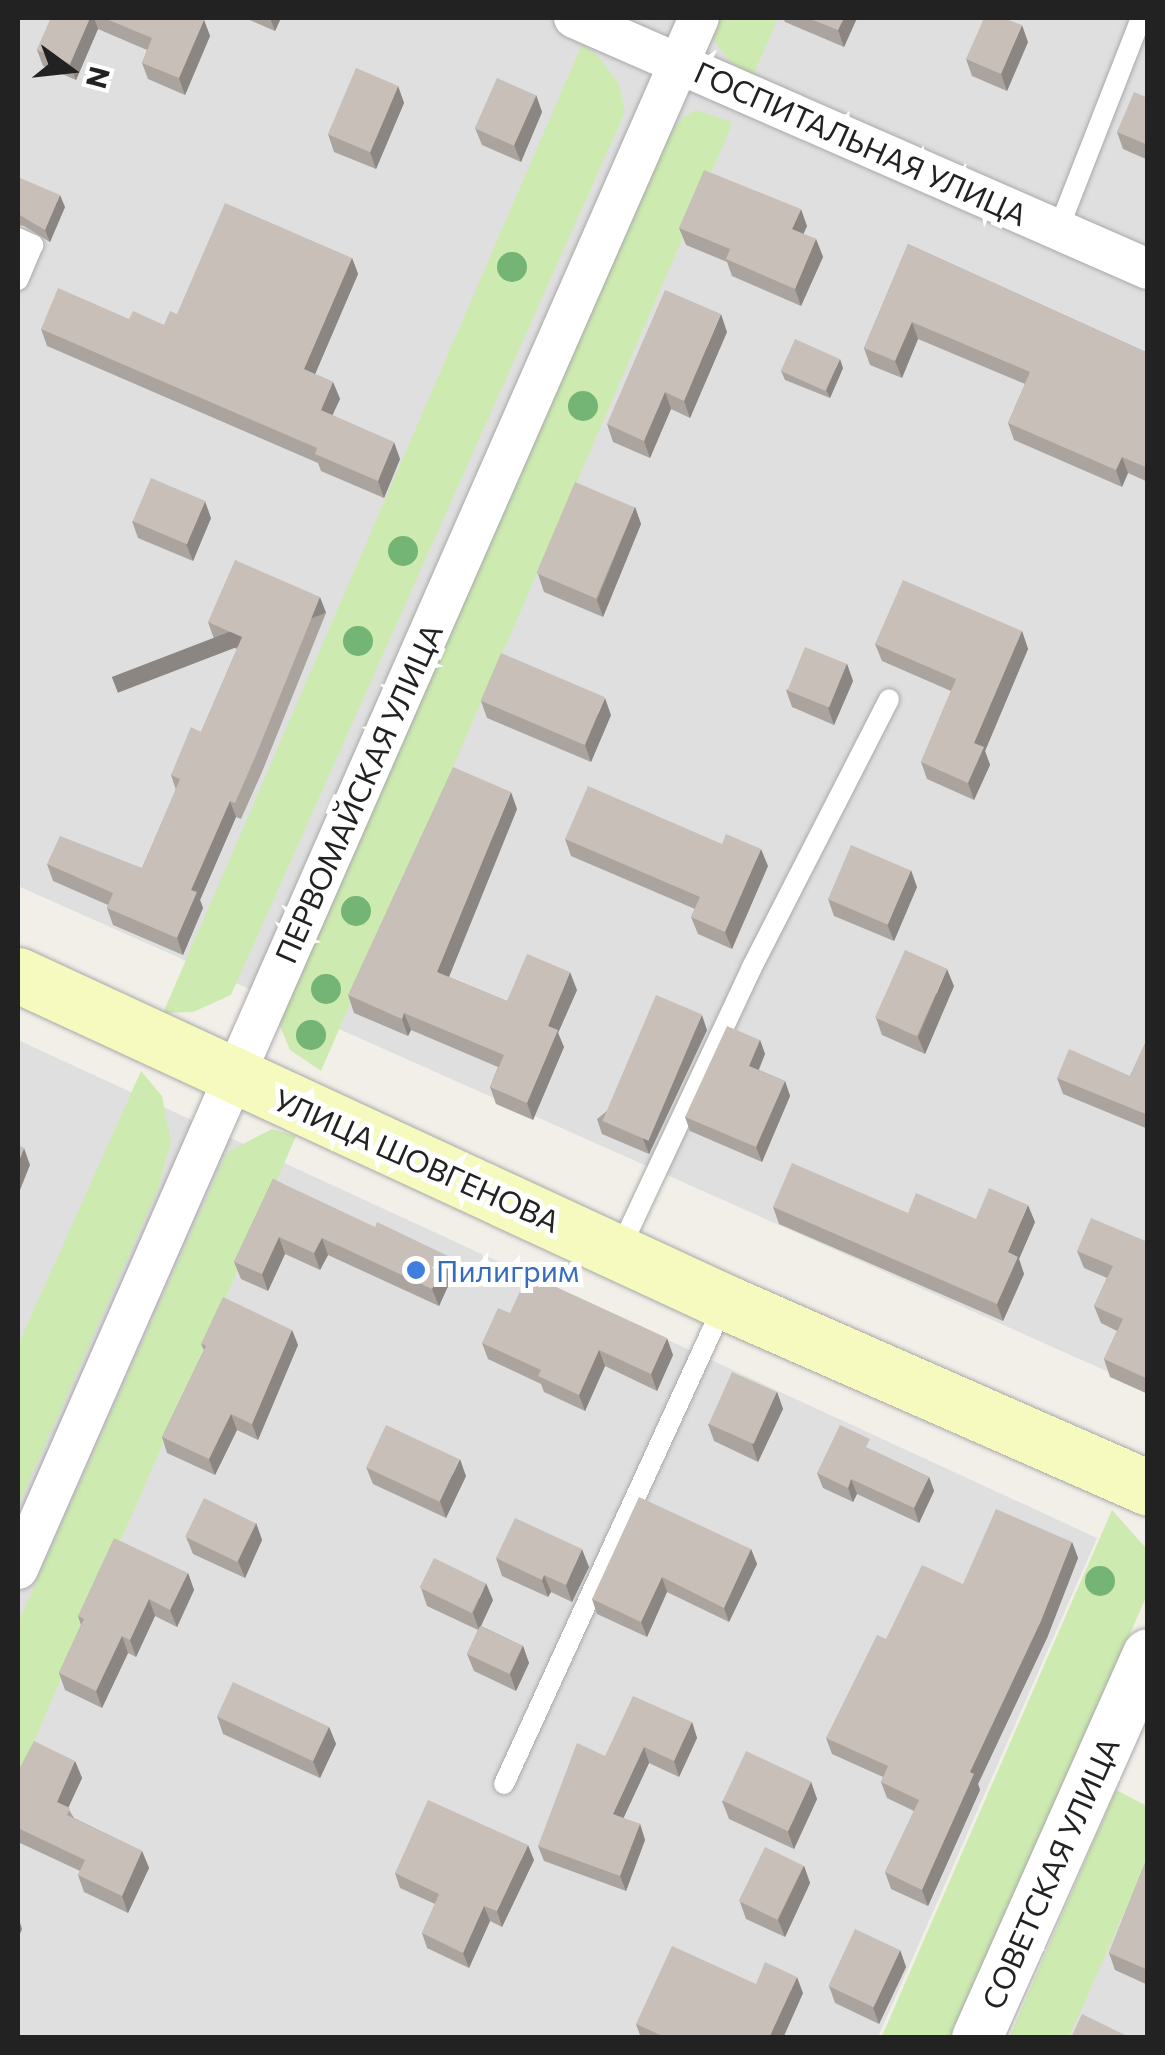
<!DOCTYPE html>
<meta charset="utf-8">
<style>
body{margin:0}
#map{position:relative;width:1165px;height:2055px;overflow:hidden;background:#f2efe9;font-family:Commissioner,sans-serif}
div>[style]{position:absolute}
.residential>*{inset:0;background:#e0dfdf}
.grass>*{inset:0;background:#cdebb0}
.roads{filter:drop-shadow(0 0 2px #a9a9a9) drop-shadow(0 0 2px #a9a9a9)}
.service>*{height:20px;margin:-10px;padding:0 10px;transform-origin:10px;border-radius:10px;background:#fff}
.minor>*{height:40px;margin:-20px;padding:0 20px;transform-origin:20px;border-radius:20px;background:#fff}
.tertiary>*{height:50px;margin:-25px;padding:0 25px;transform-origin:25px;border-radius:25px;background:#fff}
.secondary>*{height:55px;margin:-27.5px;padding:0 27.5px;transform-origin:27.5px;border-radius:27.5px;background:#f7fabf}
.trees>*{width:30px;height:30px;margin:-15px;border-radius:50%;background:#74b475}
.wall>*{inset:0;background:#aba49e}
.shaded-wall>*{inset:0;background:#8b8681;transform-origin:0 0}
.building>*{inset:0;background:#c7bfb8;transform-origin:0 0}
.dots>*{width:28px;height:28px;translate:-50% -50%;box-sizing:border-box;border:5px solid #fff;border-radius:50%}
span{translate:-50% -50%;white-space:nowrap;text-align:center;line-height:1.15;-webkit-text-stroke:10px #fff;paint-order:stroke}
.street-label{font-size:30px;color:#222}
.shop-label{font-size:30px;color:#366cbe}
.left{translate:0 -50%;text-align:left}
.frame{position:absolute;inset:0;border:20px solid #222;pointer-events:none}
.north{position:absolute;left:20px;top:20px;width:100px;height:100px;-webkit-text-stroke:8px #fff;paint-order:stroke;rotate:105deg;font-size:28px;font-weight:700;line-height:40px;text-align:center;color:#222}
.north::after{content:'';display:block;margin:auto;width:35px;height:45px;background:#222;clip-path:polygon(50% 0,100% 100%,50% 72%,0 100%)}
</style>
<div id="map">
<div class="residential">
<i style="clip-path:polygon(18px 18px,1147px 18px,1147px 1389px,18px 886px)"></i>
<i style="clip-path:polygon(18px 1040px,1097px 1538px,878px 2037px,18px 2038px)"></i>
<i style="clip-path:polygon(1147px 1822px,1147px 2037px,1052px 2037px)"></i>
</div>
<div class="grass">
<i style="clip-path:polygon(719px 18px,778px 18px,753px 76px,729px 61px,713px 39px)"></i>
<i style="clip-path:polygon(582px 44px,598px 56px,619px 84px,625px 112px,231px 995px,193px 1012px,163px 1013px)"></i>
<i style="clip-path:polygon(697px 110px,731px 122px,730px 129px,321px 1071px,290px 1050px,278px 1021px,667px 138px,682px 118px)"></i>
<i style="clip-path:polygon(141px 1071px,162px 1096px,171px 1141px,158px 1189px,18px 1506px,18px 1345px)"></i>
<i style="clip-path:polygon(272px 1129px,296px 1136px,18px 1778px,18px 1623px,227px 1152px)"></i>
<i style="clip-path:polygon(1112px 1510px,1147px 1549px,1147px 1595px,954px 2037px,881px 2038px)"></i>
<i style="clip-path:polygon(1116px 1790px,1147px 1806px,1147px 1862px,1069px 2037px,1009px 2038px)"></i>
</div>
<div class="roads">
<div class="service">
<i style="left:1058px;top:230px;width:228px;rotate:-68.6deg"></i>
<i style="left:18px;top:238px;width:17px;rotate:25deg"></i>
<i style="left:33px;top:245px;width:38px;rotate:113deg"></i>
<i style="left:620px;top:1249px;width:309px;rotate:-64.9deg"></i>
<i style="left:751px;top:969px;width:303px;rotate:-62.9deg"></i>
<i style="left:504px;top:1784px;width:528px;rotate:-65.38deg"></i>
</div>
<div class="minor">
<i style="left:574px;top:18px;width:626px;rotate:23.62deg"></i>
<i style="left:18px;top:1569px;width:1694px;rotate:-66.3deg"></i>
</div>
<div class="tertiary">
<i style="left:977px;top:2038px;width:420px;rotate:-66deg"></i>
</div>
<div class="secondary">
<i style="left:18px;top:975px;width:779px;rotate:24.82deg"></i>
<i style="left:725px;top:1302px;width:462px;rotate:23.7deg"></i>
</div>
</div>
<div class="trees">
<i style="left:512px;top:267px"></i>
<i style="left:583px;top:406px"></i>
<i style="left:403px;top:551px"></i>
<i style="left:358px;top:641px"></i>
<i style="left:356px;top:911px"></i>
<i style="left:326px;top:989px"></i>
<i style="left:311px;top:1035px"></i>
<i style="left:1100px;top:1581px"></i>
</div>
<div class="wall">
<i style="clip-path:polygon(51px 18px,197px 18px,204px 20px,210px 36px,185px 95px,148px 79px,142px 63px,147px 50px,98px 29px,76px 80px,43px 66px,37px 50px)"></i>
<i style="clip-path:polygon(245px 18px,281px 18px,275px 31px)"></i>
<i style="clip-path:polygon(783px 18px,857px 18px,844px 47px,785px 22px)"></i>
<i style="clip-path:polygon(1028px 42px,1007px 91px,972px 76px,966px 59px)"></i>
<i style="clip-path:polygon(398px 86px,404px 103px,376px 169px,334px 152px,328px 134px)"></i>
<i style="clip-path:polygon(536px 95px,542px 112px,521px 162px,482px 145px,475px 128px)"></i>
<i style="clip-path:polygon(1148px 98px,1148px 160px,1123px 149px,1117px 132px)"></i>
<i style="clip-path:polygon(18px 177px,65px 207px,50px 242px,24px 226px,18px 225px)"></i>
<i style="clip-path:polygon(807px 226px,803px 234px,816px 239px,823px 257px,801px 306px,732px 276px,727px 262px,686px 245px,679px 228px)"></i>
<i style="clip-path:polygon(908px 244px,1148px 353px,1148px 482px,1128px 473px,1122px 487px,1014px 440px,1008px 423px,1025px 384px,918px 339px,902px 378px,870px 365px,864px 348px)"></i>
<i style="clip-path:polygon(352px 258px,358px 274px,315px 374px,333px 382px,340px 399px,332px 415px,400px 459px,384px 498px,321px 471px,318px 463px,47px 346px,41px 329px,129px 319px,164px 325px,177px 314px)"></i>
<i style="clip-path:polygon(727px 332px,690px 418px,671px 409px,650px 458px,613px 442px,607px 424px)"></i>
<i style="clip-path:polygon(843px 368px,830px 398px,785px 380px,781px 371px)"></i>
<i style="clip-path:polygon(635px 507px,641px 524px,603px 617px,544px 592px,538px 574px)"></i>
<i style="clip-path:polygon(211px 518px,193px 561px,138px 538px,132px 521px)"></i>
<i style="clip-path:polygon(326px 613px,262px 772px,241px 819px,236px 817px,200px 900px,203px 908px,183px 955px,113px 925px,107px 908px,108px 905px,53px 881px,47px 864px,142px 868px,176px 790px,171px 775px,201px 732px,237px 649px,214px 639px,208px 622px)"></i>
<i style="clip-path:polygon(1022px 631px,1028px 649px,985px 751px,990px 765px,974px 800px,927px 779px,921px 762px,951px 691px,882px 661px,875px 644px)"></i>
<i style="clip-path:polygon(847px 664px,853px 681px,834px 725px,792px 707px,786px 690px)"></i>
<i style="clip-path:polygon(481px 701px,611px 715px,591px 762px,487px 718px)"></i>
<i style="clip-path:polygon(517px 809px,449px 977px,507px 1001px,577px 990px,558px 1033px,564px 1047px,533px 1120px,496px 1104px,490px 1087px,498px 1067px,411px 1030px,408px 1036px,354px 1013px,348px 995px)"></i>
<i style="clip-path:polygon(565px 839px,722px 844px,768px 866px,732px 949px,698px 934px,691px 917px,695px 909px,571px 856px)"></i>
<i style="clip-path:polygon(917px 887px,894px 941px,834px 916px,828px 899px)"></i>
<i style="clip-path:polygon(954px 986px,925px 1054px,882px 1035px,876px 1018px)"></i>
<i style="clip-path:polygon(707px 1030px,649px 1154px,602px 1134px,597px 1119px)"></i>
<i style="clip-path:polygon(1148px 1037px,1148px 1129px,1063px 1094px,1057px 1078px,1130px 1076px)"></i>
<i style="clip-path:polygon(760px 1040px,765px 1054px,759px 1070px,785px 1081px,790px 1096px,762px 1162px,690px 1131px,685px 1117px)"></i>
<i style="clip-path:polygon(273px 1179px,454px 1273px,439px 1306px,328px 1255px,320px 1270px,285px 1254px,268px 1291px,241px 1279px,234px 1262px)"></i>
<i style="clip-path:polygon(773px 1207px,908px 1213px,976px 1219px,1035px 1222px,1019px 1259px,1024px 1274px,1003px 1321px,779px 1224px)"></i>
<i style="clip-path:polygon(1148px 1242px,1148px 1394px,1110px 1377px,1104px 1359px,1117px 1331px,1101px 1323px,1094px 1306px,1107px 1278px,1084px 1268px,1077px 1251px)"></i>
<i style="clip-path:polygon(510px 1313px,673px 1355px,657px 1391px,605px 1366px,585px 1411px,544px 1392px,541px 1384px,488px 1359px,482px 1343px)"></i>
<i style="clip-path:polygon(292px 1330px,298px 1345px,258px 1440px,237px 1430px,215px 1475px,167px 1453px,162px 1437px,204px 1350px,201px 1344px)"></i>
<i style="clip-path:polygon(777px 1392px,783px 1409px,758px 1462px,714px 1441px,708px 1424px)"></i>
<i style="clip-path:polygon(874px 1451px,929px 1477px,934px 1491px,919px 1523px,857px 1494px,853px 1502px,823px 1488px,817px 1473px)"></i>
<i style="clip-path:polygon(366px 1467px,466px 1476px,446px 1518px,373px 1484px)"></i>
<i style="clip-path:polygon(256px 1523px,262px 1540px,245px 1578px,193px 1554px,186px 1537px)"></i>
<i style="clip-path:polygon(1072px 1542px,1078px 1558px,1047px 1638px,978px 1784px,980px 1790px,928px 1906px,891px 1889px,885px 1872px,914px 1811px,887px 1798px,881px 1782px,883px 1777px,832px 1754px,826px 1738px,886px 1639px,963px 1584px)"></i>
<i style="clip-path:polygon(751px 1549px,757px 1564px,729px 1622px,667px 1592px,647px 1637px,597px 1614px,592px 1599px)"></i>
<i style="clip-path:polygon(496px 1558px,589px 1567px,572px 1602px,551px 1592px,548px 1597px,502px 1576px)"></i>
<i style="clip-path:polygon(188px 1573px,194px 1590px,177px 1627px,155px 1616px,136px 1657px,128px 1653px,102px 1708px,65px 1690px,59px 1673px,81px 1625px,78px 1616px)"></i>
<i style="clip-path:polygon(421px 1588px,493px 1600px,481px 1626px,523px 1646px,529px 1663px,516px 1691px,474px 1671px,467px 1654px,478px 1630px,427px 1606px)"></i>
<i style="clip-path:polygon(217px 1716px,329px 1727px,336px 1744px,320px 1778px,223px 1734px)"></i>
<i style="clip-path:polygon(692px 1722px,697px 1738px,679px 1777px,649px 1763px,623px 1818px,640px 1824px,645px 1840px,626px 1891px,544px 1861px,538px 1846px,605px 1756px)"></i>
<i style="clip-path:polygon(75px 1761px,82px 1778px,68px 1808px,74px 1818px,142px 1851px,149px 1868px,128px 1913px,84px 1892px,78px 1875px,80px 1871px,18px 1842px,18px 1771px)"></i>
<i style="clip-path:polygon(811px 1782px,817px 1799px,794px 1849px,729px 1819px,722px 1801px)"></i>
<i style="clip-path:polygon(1147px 1858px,1148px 1985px,1115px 1970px,1109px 1953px)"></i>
<i style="clip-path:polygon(534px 1860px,502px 1927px,490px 1921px,469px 1968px,427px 1948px,422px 1933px,435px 1904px,400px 1888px,395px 1873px)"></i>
<i style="clip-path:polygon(804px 1866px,810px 1883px,785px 1937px,746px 1919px,740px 1902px)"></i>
<i style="clip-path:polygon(900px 1950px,906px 1967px,879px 2024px,835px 2003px,829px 1986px)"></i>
<i style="clip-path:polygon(756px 1984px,803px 1993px,783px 2038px,641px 2038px,636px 2024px)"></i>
</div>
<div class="shaded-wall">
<i style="clip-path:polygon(90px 18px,94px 18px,98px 29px,76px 80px,70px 64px)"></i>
<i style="clip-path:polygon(270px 18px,281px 18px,275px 31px)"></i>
<i style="clip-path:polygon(844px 18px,857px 18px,844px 47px,838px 30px)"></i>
<i style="clip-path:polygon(204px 20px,210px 36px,185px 95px,179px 78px)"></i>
<i style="clip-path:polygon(1022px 25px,1028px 42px,1007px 91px,1001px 74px)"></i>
<i style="clip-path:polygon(398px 86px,404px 103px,376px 169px,370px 152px)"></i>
<i style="clip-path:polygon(536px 95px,542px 112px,521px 162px,514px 145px)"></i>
<i style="clip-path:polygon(60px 195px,65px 207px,50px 242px,45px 230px)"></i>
<i style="clip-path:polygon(801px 209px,807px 226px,798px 246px,792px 229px)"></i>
<i style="clip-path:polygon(816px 239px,823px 257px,801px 306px,795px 289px)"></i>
<i style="clip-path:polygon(352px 258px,358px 274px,310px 386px,304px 369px)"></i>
<i style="clip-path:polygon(721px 314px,727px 332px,690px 418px,684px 401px)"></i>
<i style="clip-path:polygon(912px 322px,918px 339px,902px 378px,895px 361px)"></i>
<i style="clip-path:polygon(840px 359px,843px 368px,830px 398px,826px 390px)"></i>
<i style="clip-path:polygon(333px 382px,340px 399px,327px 427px,321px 410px)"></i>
<i style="clip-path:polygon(665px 392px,671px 409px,650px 458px,644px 441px)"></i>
<i style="clip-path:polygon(394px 442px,400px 459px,384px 498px,378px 481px)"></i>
<i style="clip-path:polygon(1122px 457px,1128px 473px,1122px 487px,1116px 470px)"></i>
<i style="clip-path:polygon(205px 501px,211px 518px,193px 561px,186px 544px)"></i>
<i style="clip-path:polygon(635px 507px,641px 524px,603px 617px,597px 600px)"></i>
<i style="left:320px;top:597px;width:17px;height:223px;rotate:69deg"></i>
<i style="clip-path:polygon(1022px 631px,1028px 649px,985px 751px,990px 765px,974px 800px,968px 783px,974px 743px)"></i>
<i style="clip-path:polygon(847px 664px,853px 681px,834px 725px,828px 708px)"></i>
<i style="clip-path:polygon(605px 698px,611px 715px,591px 762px,585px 745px)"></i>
<i style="clip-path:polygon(511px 792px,517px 809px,444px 989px,437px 972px)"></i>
<i style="clip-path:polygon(230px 801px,236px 817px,200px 900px,203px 908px,183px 955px,177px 938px,191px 890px)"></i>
<i style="clip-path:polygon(761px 849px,768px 866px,732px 949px,725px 932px)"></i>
<i style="clip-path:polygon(911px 870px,917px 887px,894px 941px,887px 924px)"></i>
<i style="clip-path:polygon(947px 969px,954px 986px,925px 1054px,918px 1037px)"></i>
<i style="clip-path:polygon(570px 972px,577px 990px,558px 1033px,564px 1047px,533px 1120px,527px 1103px,548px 1026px)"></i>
<i style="clip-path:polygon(404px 1013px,411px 1030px,408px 1036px,402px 1019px)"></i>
<i style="clip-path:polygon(702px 1015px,707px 1030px,649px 1154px,643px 1139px)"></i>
<i style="clip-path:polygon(760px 1040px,765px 1054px,754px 1080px,749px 1066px)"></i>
<i style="clip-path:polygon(785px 1081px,790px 1096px,762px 1162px,756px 1147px)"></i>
<i style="clip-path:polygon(24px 1148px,30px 1165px,18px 1195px,18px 1163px)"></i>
<i style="clip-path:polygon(1028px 1205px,1035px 1222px,1019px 1259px,1024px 1274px,1003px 1321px,997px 1304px,1008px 1252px)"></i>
<i style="clip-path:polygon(279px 1237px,285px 1254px,268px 1291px,262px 1274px)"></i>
<i style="clip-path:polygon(322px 1238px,328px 1255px,320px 1270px,314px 1253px)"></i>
<i style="clip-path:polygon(448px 1256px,454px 1273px,439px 1306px,432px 1289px)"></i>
<i style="clip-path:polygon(292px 1330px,298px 1345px,258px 1440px,252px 1424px)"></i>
<i style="clip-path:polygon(667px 1338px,673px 1355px,657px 1391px,651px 1374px)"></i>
<i style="clip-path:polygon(599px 1350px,605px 1366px,585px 1411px,579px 1395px)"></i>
<i style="clip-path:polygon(777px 1392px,783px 1409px,758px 1462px,752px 1444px)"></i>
<i style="clip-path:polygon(231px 1414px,237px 1430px,215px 1475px,209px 1459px)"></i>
<i style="clip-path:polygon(460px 1459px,466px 1476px,446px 1518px,440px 1501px)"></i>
<i style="clip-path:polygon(929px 1477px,934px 1491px,919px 1523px,914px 1508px)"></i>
<i style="clip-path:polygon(851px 1479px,857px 1494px,853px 1502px,848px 1488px)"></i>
<i style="clip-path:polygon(256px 1523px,262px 1540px,245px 1578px,238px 1561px)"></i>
<i style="clip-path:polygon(1072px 1542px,1078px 1558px,1047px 1638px,978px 1784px,980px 1790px,928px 1906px,922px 1890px,970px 1772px)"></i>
<i style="clip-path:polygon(582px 1549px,589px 1567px,572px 1602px,566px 1585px)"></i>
<i style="clip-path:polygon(751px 1549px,757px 1564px,729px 1622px,724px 1608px)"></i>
<i style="clip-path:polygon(188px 1573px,194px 1590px,177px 1627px,170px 1610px)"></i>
<i style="clip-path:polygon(544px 1575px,551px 1592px,548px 1597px,542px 1580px)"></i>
<i style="clip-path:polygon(662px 1577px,667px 1592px,647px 1637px,641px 1622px)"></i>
<i style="clip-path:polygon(486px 1583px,493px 1600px,479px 1630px,473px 1613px)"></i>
<i style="clip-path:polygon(149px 1599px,155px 1616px,136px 1657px,130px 1640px)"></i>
<i style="clip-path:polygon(122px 1636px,128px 1653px,102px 1708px,96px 1691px)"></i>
<i style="clip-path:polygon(523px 1646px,529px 1663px,516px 1691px,510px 1674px)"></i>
<i style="clip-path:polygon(692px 1722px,697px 1738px,679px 1777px,674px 1761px)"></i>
<i style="clip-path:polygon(329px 1727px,336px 1744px,320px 1778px,313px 1761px)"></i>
<i style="clip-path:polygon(644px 1747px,649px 1763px,618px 1830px,613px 1814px)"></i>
<i style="clip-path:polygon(75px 1761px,82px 1778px,63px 1819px,57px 1802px)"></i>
<i style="clip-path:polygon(811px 1782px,817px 1799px,794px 1849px,788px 1832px)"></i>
<i style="clip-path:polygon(640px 1824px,645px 1840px,626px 1891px,620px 1876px)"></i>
<i style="clip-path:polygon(528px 1845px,534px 1860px,502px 1927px,497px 1911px)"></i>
<i style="clip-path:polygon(142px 1851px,149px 1868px,128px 1913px,122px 1896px)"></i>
<i style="clip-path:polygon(804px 1866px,810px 1883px,785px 1937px,778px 1920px)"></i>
<i style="clip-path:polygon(484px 1906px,490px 1921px,469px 1968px,463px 1953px)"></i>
<i style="clip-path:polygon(18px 1916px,22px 1929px,18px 1939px)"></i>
<i style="clip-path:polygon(900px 1950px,906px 1967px,879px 2024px,873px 2007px)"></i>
<i style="clip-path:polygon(797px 1977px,803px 1993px,783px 2038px,769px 2038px)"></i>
</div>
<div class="building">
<i style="clip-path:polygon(51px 18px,90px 18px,70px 64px,37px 50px)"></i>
<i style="clip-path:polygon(104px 18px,197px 18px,204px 20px,179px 78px,142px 63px,152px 38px)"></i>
<i style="clip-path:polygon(808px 18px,844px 18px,838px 30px)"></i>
<i style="clip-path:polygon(984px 18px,1003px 18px,1022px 25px,1001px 74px,966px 59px)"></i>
<i style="left:356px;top:68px;width:46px;height:72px;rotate:23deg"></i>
<i style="left:497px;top:78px;width:43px;height:55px;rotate:24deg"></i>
<i style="clip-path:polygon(1134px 92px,1148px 98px,1148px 145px,1117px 132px)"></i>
<i style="clip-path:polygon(704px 170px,801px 209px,792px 229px,816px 239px,795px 289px,726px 259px,730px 249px,679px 228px)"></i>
<i style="clip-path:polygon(18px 177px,60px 195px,45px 230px,18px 214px)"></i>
<i style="clip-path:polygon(225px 203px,352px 258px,304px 369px,333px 382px,321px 410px,394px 442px,378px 481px,315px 454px,317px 448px,41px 329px,58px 288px,129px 319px,133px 311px,164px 325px,170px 311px,177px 314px)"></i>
<i style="clip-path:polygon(908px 244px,1148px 353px,1148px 396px,1145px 402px,1148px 403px,1148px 468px,1122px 457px,1116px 470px,1008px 423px,1030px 372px,912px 322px,895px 361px,864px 348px)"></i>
<i style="clip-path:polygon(665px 290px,721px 314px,684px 401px,665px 392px,644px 441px,607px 424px)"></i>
<i style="left:795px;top:339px;width:49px;height:35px;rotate:24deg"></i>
<i style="left:151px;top:478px;width:59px;height:47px;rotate:23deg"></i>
<i style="left:575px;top:482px;width:65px;height:99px;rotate:23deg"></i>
<i style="clip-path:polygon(235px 560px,320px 597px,256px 755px,235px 803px,230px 801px,191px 890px,197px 892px,177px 938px,107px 908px,113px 893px,47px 864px,60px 836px,142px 868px,180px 779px,171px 775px,191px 727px,201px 732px,242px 637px,208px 622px)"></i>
<i style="clip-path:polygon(903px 580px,1022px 631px,974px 743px,984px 747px,968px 783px,921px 762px,956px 679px,875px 644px)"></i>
<i style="left:805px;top:647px;width:45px;height:47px;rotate:22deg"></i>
<i style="left:501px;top:653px;width:113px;height:52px;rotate:23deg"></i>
<i style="clip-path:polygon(453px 767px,511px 792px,437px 972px,507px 1001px,527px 954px,570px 972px,548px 1026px,558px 1030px,527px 1103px,490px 1087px,504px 1055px,404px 1013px,402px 1019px,348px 995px)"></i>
<i style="clip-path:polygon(588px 786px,722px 844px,726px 834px,761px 849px,725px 932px,691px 917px,700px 897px,565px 839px)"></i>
<i style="left:851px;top:845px;width:65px;height:59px;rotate:23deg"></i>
<i style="left:905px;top:950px;width:46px;height:74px;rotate:24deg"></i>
<i style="left:656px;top:995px;width:50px;height:137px;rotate:23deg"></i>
<i style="clip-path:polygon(727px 1026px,760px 1040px,749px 1066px,785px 1081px,756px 1147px,685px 1117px)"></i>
<i style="clip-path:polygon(1148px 1037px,1148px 1115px,1057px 1078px,1069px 1049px,1130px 1076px)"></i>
<i style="clip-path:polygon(18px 1145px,24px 1148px,18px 1163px)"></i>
<i style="clip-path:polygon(792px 1163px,908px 1213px,916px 1193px,976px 1219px,989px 1188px,1028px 1205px,1008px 1252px,1018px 1257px,997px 1304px,773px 1207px)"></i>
<i style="clip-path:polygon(273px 1179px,375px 1227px,377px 1222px,448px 1256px,432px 1289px,322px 1238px,314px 1253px,279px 1237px,262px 1274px,234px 1262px)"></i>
<i style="clip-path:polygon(1091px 1218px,1148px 1242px,1148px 1379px,1104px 1359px,1123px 1319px,1094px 1306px,1113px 1266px,1077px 1251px)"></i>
<i style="clip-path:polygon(528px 1274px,667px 1338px,651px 1374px,599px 1350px,579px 1395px,538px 1376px,541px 1370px,482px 1343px,498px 1308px,510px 1313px)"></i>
<i style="clip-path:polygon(223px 1297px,292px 1330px,252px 1424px,231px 1414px,209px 1459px,162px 1437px,206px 1346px,201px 1344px)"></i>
<i style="left:732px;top:1372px;width:49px;height:57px;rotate:24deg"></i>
<i style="left:386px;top:1425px;width:81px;height:47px;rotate:25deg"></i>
<i style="clip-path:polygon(840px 1425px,870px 1439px,866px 1447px,929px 1477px,914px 1508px,851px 1479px,848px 1488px,817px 1473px)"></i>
<i style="clip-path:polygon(639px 1497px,751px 1549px,724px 1608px,662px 1577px,641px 1622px,592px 1599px)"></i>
<i style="left:204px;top:1498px;width:58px;height:43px;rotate:26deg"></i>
<i style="clip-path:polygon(996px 1509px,1072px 1542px,1041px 1621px,970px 1772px,974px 1774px,922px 1890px,885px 1872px,919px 1800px,881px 1782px,888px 1766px,826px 1738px,877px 1635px,886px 1639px,922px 1565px,963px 1584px)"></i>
<i style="clip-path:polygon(515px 1518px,582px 1549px,566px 1585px,544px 1575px,542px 1580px,496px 1558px)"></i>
<i style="clip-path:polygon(114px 1538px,188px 1573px,170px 1610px,149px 1599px,130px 1640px,122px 1636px,96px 1691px,59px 1673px,84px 1619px,78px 1616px)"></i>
<i style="left:434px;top:1558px;width:58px;height:33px;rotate:26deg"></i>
<i style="left:480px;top:1626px;width:47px;height:31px;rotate:25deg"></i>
<i style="left:233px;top:1682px;width:106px;height:38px;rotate:25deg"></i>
<i style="clip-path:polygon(633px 1696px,692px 1722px,674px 1761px,644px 1747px,613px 1814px,640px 1824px,620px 1876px,538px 1846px,577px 1743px,605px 1756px)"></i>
<i style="clip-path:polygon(34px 1741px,75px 1761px,57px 1802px,70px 1808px,67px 1815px,142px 1851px,122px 1896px,78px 1875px,85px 1860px,18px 1828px,18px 1771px)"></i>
<i style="left:746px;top:1751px;width:72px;height:55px;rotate:25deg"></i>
<i style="clip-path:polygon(428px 1800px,528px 1845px,497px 1911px,484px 1906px,463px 1953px,422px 1933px,439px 1894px,395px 1873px)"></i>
<i style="left:765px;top:1847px;width:43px;height:60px;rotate:26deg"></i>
<i style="clip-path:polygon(1147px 1858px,1148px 1858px,1148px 1970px,1109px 1953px)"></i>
<i style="left:855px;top:1929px;width:50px;height:63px;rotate:25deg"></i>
<i style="clip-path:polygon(672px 1946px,756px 1984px,765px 1962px,797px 1977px,769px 2038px,667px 2038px,636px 2024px)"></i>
<i style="clip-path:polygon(1082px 2014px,1131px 2038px,1071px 2038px)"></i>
</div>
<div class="dots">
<i style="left:416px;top:1270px;background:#3f7fe0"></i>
</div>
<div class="street-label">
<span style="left:861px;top:143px;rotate:24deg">ГОСПИТАЛЬНАЯ УЛИЦА</span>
<span style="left:358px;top:793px;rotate:-66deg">ПЕРВОМАЙСКАЯ УЛИЦА</span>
<span style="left:417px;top:1160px;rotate:24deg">УЛИЦА ШОВГЕНОВА</span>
<span style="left:1050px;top:1873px;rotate:-66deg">СОВЕТСКАЯ УЛИЦА</span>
</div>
<div class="shop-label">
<span class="left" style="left:436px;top:1270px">Пилигрим</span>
</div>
<div class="frame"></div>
<div class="north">N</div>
</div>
